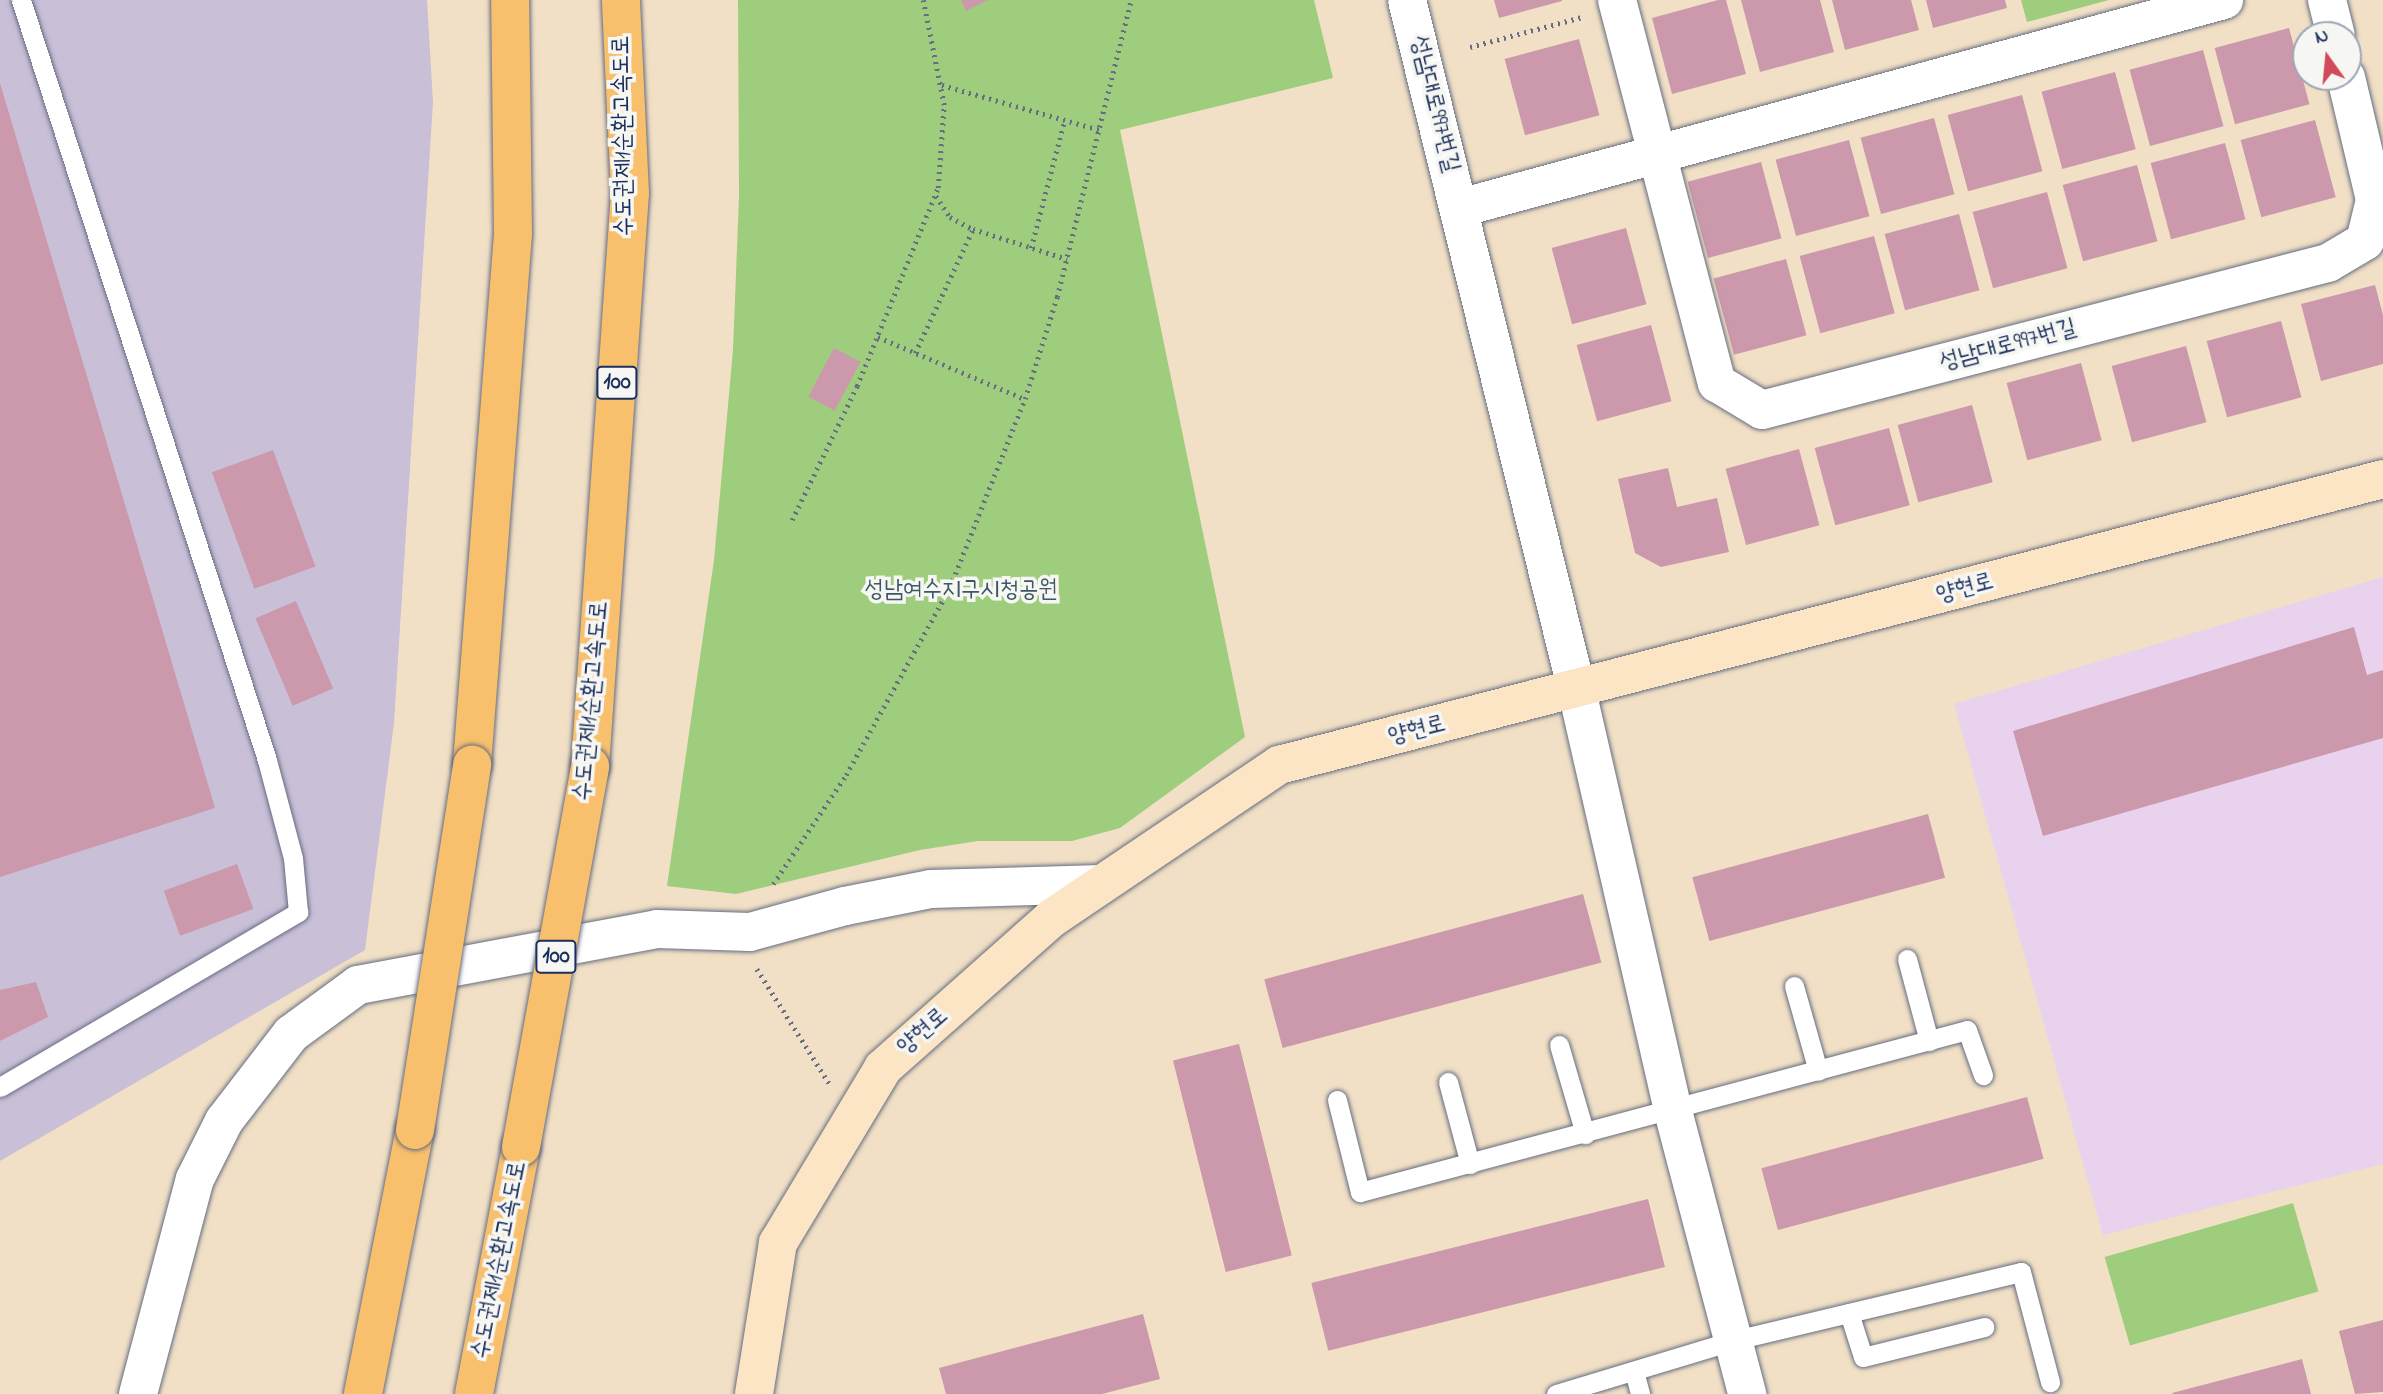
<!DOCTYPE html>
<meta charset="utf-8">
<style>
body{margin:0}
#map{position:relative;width:2383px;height:1394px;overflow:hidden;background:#f1e0c5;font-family:"Indie Flower","Poor Story",sans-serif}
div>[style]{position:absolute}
.built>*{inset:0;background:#e8d2ee}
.industrial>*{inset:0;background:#c9bfd7}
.green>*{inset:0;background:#9ece7d;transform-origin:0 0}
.building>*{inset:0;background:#cb99ab;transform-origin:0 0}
.path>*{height:4.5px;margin-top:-2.25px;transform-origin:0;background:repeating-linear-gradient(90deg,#666d82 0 2px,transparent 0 7px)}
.roads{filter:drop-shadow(0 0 2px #666d82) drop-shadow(0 0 2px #666d82)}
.lane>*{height:19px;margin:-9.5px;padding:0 9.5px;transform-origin:9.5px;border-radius:9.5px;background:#fff}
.street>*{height:38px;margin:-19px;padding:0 19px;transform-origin:19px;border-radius:19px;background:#fff}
.secondary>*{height:38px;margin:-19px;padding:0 19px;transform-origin:19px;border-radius:19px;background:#fce5c4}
.highway>*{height:38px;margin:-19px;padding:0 19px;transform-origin:19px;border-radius:19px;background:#f8bf6c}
.bridges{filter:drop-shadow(0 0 2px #666d82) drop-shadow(0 0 2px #666d82)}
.highway-bridge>*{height:38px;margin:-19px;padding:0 19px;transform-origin:19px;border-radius:19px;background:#f8bf6c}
span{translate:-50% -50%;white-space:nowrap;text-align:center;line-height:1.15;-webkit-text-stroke:7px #f6f6f2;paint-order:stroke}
.shield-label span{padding:2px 5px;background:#f6f6f2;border:2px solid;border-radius:5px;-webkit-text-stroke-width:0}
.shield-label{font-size:23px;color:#1b2f5e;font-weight:700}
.street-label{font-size:24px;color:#1b2f5e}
.park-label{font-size:24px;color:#3c5766}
.north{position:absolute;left:2292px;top:21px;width:70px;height:70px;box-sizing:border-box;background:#f6f6f2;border:2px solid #9ea6b7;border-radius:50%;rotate:345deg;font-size:19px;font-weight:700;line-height:28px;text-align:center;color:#1b2f5e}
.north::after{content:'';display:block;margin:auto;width:24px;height:32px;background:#d1495b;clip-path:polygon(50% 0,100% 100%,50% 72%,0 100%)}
</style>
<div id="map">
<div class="built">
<i style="clip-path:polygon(2383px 577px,2383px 1164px,2103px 1235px,1954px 704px)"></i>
</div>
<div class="industrial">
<i style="clip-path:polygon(0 0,427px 0,433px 102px,394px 723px,365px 950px,0 1161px)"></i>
</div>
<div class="green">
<i style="clip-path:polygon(738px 0,1314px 0,1333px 78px,1120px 130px,1245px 737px,1120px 828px,1072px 841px,978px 841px,920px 850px,736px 894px,667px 886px,714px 560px,733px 350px,739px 197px)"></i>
<i style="clip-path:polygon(2021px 0,2109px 0,2027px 22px)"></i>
<i style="left:2293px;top:1203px;width:92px;height:196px;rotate:74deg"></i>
</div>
<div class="building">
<i style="clip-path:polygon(961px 0,988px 0,966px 11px)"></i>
<i style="clip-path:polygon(1494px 0,1562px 0,1562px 1px,1499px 18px)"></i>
<i style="clip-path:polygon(1718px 0,1726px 0,1746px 74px,1672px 94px,1652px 18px)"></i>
<i style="clip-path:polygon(1741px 0,1820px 0,1834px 52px,1760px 72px)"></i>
<i style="clip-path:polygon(1832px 0,1911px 0,1919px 30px,1845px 50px)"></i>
<i style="clip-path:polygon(1926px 0,2005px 0,2007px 8px,1933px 28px)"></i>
<i style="left:2289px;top:28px;width:79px;height:77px;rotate:75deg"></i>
<i style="left:1579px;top:39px;width:79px;height:77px;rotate:75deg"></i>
<i style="left:2203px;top:50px;width:79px;height:76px;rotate:75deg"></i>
<i style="left:2115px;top:72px;width:80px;height:76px;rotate:75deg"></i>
<i style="clip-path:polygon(0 83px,215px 808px,0 877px)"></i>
<i style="left:2022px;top:95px;width:79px;height:77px;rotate:75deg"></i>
<i style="left:1934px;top:118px;width:79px;height:76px;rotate:75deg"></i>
<i style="left:2315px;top:120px;width:80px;height:77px;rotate:75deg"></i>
<i style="left:1849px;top:140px;width:79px;height:76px;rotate:75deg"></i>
<i style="left:2225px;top:143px;width:79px;height:77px;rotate:75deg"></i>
<i style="left:1761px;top:162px;width:79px;height:76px;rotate:75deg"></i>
<i style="left:2137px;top:165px;width:79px;height:77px;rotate:75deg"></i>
<i style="left:2047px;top:192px;width:79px;height:77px;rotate:75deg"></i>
<i style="left:1959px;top:214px;width:79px;height:77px;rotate:75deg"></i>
<i style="left:1626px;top:228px;width:79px;height:77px;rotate:75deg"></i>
<i style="left:1874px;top:236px;width:80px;height:77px;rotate:75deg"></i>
<i style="left:1786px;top:259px;width:79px;height:75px;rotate:75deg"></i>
<i style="clip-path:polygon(2375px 285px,2383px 315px,2383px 364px,2321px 381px,2301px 304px)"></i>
<i style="left:2281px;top:321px;width:79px;height:77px;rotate:75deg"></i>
<i style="left:1651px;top:325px;width:79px;height:77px;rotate:75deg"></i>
<i style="left:2186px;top:346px;width:79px;height:77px;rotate:75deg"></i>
<i style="left:834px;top:348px;width:30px;height:55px;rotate:28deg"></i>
<i style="left:2081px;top:363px;width:80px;height:77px;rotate:75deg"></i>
<i style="left:1972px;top:405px;width:80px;height:77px;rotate:75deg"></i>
<i style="left:1889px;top:428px;width:80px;height:77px;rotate:75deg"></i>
<i style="left:1799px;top:449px;width:79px;height:76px;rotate:75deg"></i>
<i style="left:273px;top:450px;width:124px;height:65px;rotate:70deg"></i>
<i style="clip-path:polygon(1668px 468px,1677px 507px,1717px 498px,1729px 552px,1661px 567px,1635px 553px,1618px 479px)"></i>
<i style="left:296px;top:601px;width:95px;height:44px;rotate:67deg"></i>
<i style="clip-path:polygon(2354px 627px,2367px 675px,2383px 670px,2383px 738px,2043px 836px,2013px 731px)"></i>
<i style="left:1928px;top:814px;width:66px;height:244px;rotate:75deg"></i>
<i style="left:237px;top:864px;width:48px;height:78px;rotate:70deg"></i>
<i style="left:1583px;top:894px;width:71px;height:330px;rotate:75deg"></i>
<i style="clip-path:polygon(36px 982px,48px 1017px,0 1041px,0 990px)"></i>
<i style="left:1239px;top:1044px;width:218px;height:68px;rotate:76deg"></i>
<i style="left:2027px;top:1097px;width:64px;height:275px;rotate:75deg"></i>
<i style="left:1648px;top:1199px;width:70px;height:347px;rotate:76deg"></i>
<i style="clip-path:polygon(1143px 1314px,1160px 1379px,1102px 1394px,946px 1394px,939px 1368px)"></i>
<i style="clip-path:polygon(2383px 1320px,2383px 1392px,2355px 1394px,2339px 1331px)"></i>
<i style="clip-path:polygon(2302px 1359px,2311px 1394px,2173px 1394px,2172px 1393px)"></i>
</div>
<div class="path">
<i style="left:1470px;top:47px;width:116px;rotate:-15deg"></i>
<i style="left:942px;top:85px;width:164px;rotate:15.9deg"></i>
<i style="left:936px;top:196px;width:25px;rotate:56deg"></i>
<i style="left:950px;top:217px;width:26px;rotate:28deg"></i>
<i style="left:973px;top:229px;width:99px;rotate:17.7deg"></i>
<i style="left:1031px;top:248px;width:130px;rotate:-75.3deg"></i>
<i style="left:878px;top:337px;width:160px;rotate:22.9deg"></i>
<i style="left:915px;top:353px;width:137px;rotate:-64.9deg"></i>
<i style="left:792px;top:520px;width:149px;rotate:-64.1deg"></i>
<i style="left:857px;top:386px;width:214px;rotate:-67.8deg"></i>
<i style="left:938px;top:188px;width:83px;rotate:-85.9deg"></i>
<i style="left:944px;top:105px;width:107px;rotate:-101.3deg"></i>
<i style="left:773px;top:884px;width:131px;rotate:-56.2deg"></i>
<i style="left:846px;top:775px;width:215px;rotate:-61deg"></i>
<i style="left:950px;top:587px;width:202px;rotate:-68.3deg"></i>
<i style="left:1025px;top:399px;width:107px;rotate:-72.6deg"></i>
<i style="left:1057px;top:297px;width:306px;rotate:-76deg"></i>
<i style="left:757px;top:969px;width:135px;rotate:57.7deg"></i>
</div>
<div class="roads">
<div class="lane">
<i style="left:1907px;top:959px;width:85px;rotate:75deg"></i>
<i style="left:1794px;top:986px;width:88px;rotate:74.2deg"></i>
<i style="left:1559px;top:1045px;width:93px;rotate:73.7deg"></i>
<i style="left:1448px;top:1082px;width:85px;rotate:75deg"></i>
<i style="left:0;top:1087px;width:346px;rotate:-30.4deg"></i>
<i style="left:298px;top:912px;width:54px;rotate:-95.3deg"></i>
<i style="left:293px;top:858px;width:101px;rotate:-104.9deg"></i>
<i style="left:267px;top:760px;width:799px;rotate:-107.94deg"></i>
<i style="left:1337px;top:1100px;width:95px;rotate:76deg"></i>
<i style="left:1360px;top:1192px;width:628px;rotate:-14.94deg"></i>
<i style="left:1967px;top:1030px;width:48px;rotate:70.4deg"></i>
<i style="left:1849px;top:1313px;width:46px;rotate:72.3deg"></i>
<i style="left:1863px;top:1357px;width:125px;rotate:-13.9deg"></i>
<i style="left:1634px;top:1371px;width:24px;rotate:75deg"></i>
<i style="left:1556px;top:1394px;width:183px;rotate:-16.8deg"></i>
<i style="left:1731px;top:1341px;width:298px;rotate:-13.4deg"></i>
<i style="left:2021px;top:1272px;width:114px;rotate:75.2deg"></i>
</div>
<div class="street">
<i style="left:1407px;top:0;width:712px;rotate:76.18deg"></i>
<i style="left:1577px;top:691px;width:431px;rotate:77.1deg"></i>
<i style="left:1673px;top:1111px;width:293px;rotate:75.3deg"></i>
<i style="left:1617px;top:0;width:396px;rotate:75.4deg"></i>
<i style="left:1717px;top:383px;width:52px;rotate:31deg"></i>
<i style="left:1762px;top:410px;width:585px;rotate:-14.56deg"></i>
<i style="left:2328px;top:263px;width:43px;rotate:-30.7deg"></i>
<i style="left:2365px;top:241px;width:42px;rotate:-76.3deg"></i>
<i style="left:2375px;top:200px;width:126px;rotate:-103.3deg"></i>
<i style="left:2327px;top:0;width:36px;rotate:76deg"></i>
<i style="left:1460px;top:208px;width:792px;rotate:-15.23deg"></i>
<i style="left:138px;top:1394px;width:222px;rotate:-75.2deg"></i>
<i style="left:195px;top:1179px;width:65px;rotate:-63.4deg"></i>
<i style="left:224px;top:1121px;width:110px;rotate:-52.4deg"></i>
<i style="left:291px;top:1034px;width:83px;rotate:-36.2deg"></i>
<i style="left:358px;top:985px;width:304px;rotate:-10.6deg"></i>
<i style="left:657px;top:929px;width:93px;rotate:1.8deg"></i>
<i style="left:750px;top:932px;width:98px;rotate:-15.3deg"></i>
<i style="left:845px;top:906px;width:88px;rotate:-11.2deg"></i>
<i style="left:931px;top:889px;width:171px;rotate:-1.7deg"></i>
</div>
<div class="secondary">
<i style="left:754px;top:1394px;width:153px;rotate:-81deg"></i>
<i style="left:778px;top:1243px;width:204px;rotate:-59deg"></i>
<i style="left:883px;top:1068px;width:226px;rotate:-41.6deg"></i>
<i style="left:1052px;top:918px;width:274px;rotate:-34deg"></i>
<i style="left:1279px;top:765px;width:1140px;rotate:-14.52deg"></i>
</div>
<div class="highway">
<i style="left:472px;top:764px;width:532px;rotate:-85.58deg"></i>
<i style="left:513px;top:234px;width:234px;rotate:-90.7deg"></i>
<i style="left:590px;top:766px;width:574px;rotate:-86.01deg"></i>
<i style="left:630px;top:193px;width:193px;rotate:-92.7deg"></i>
<i style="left:363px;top:1394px;width:269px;rotate:-78.9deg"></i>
<i style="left:474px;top:1394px;width:251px;rotate:-79.2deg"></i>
</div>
</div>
<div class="bridges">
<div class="highway-bridge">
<i style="left:415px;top:1130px;width:370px;rotate:-81.1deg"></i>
<i style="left:521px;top:1147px;width:387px;rotate:-79.7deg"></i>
</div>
</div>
<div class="shield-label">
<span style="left:617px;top:383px">100</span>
<span style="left:556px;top:957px">100</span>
</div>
<div class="street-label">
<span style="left:1434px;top:104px;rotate:76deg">성남대로997번길</span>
<span style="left:624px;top:136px;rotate:-91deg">수도권제1순환고속도로</span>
<span style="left:2008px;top:346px;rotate:-15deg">성남대로997번길</span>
<span style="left:1965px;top:589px;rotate:-15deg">양현로</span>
<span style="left:592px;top:701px;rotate:-85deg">수도권제1순환고속도로</span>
<span style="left:1417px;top:731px;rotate:-14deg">양현로</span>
<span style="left:923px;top:1032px;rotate:-41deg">양현로</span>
<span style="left:500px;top:1260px;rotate:-79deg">수도권제1순환고속도로</span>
</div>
<div class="park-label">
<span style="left:961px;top:591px">성남여수지구시청공원</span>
</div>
<div class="north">N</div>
</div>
